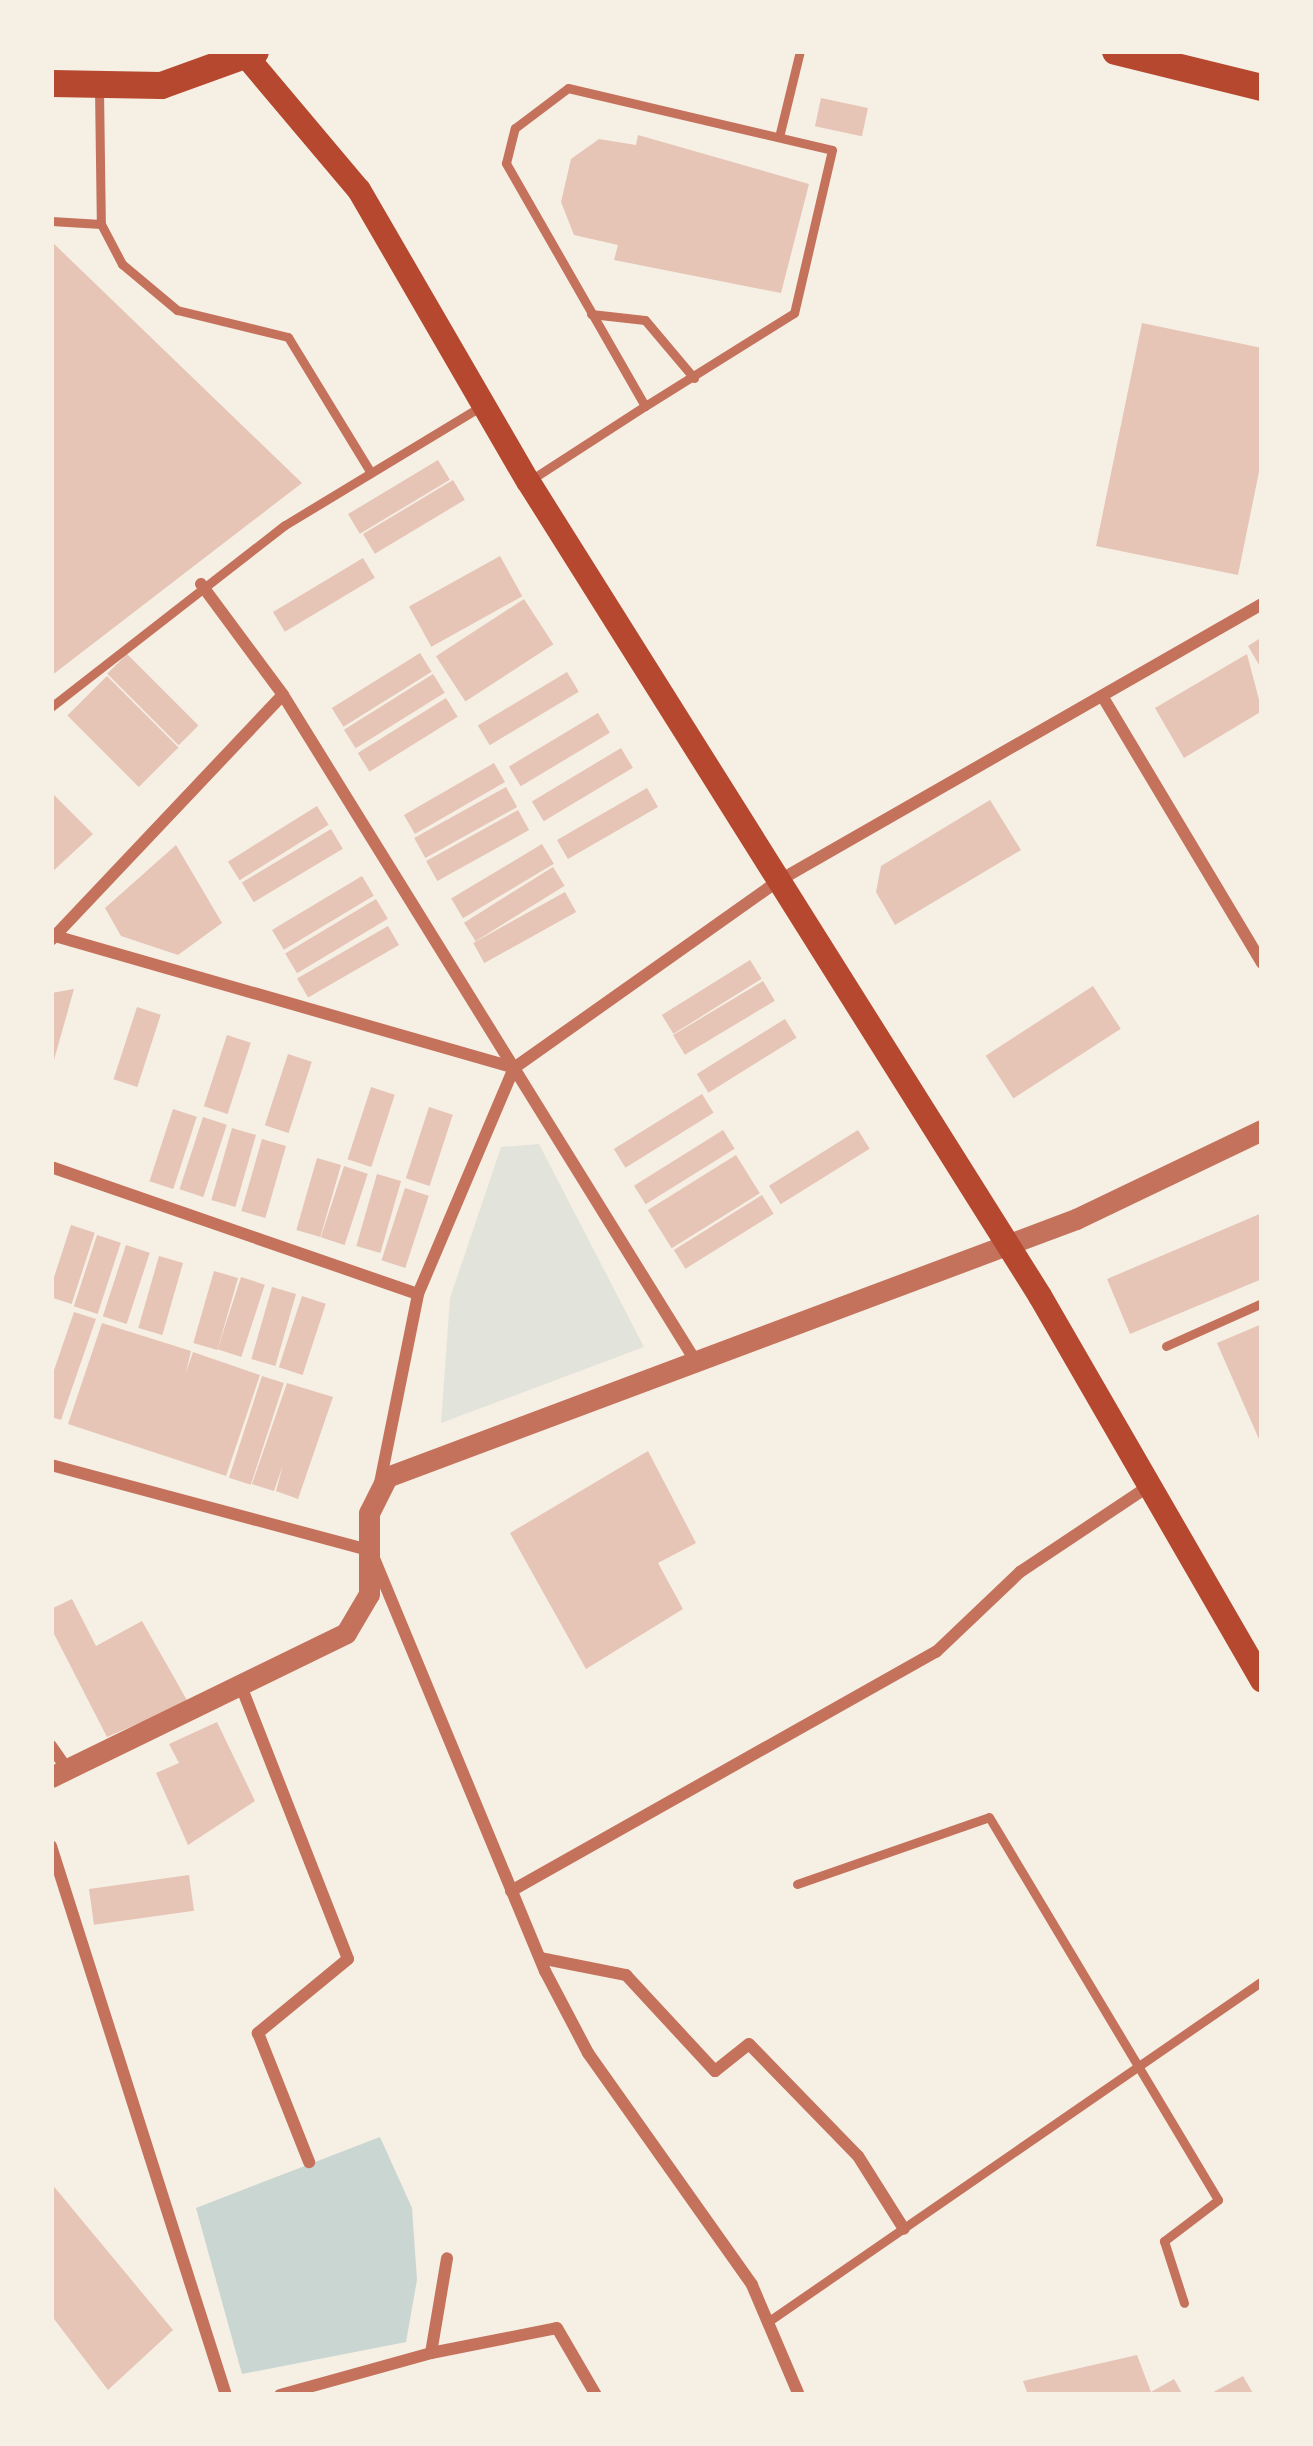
<!DOCTYPE html>
<style>
body{margin:0}
#map{position:relative;width:1313px;height:2446px;overflow:hidden;background:#f6efe4;font-family:"Crimson Pro",serif}
div>[style]{position:absolute}
.green>*{inset:0;background:#e2e4dc}
.water>*{inset:0;background:#c9d6d2}
.building>*{inset:0;background:#e6c5b7;transform-origin:0 0}
.service>*{height:9px;margin:-4.5px;padding:0 4.5px;transform-origin:4.5px;border-radius:4.5px;background:#c5725c}
.minor>*{height:12px;margin:-6px;padding:0 6px;transform-origin:6px;border-radius:6px;background:#c5725c}
.tertiary>*{height:21px;margin:-10.5px;padding:0 10.5px;transform-origin:10.5px;border-radius:10.5px;background:#c5725c}
.secondary>*{height:24px;margin:-12px;padding:0 12px;transform-origin:12px;border-radius:12px;background:#b5482f}
.primary>*{height:27px;margin:-13.5px;padding:0 13.5px;transform-origin:13.5px;border-radius:13.5px;background:#b5482f}
span{translate:-50% -50%;white-space:nowrap;text-align:center;line-height:1.15;-webkit-text-stroke:10px #f6efe4;paint-order:stroke}
.frame{position:absolute;inset:0;border:54px solid #f6efe4;pointer-events:none}
</style>
<div id="map">
<div class="green">
<i style="clip-path:polygon(539px 1144px,644px 1347px,441px 1423px,450px 1298px,501px 1147px)"></i>
</div>
<div class="water">
<i style="clip-path:polygon(380px 2137px,412px 2208px,417px 2280px,406px 2342px,242px 2374px,196px 2208px)"></i>
</div>
<div class="building">
<i style="left:821px;top:98px;width:48px;height:29px;rotate:12deg"></i>
<i style="clip-path:polygon(638px 135px,809px 184px,781px 293px,614px 260px,618px 245px,574px 235px,561px 202px,571px 159px,599px 139px,636px 145px)"></i>
<i style="clip-path:polygon(51px 241px,302px 483px,51px 676px)"></i>
<i style="clip-path:polygon(1142px 323px,1262px 348px,1262px 457px,1238px 575px,1096px 546px)"></i>
<i style="left:438px;top:460px;width:23px;height:105px;rotate:59deg"></i>
<i style="left:453px;top:480px;width:23px;height:105px;rotate:59deg"></i>
<i style="left:500px;top:556px;width:46px;height:104px;rotate:61deg"></i>
<i style="left:363px;top:558px;width:23px;height:105px;rotate:59deg"></i>
<i style="left:524px;top:599px;width:54px;height:105px;rotate:57deg"></i>
<i style="clip-path:polygon(1262px 637px,1262px 670px,1248px 646px)"></i>
<i style="left:420px;top:653px;width:22px;height:104px;rotate:58deg"></i>
<i style="left:127px;top:654px;width:101px;height:28px;rotate:45deg"></i>
<i style="clip-path:polygon(1247px 654px,1262px 711px,1184px 758px,1155px 708px)"></i>
<i style="left:567px;top:672px;width:23px;height:104px;rotate:59deg"></i>
<i style="left:433px;top:674px;width:22px;height:105px;rotate:58deg"></i>
<i style="left:107px;top:676px;width:101px;height:56px;rotate:45deg"></i>
<i style="left:446px;top:698px;width:22px;height:104px;rotate:58deg"></i>
<i style="left:598px;top:713px;width:23px;height:104px;rotate:59deg"></i>
<i style="left:621px;top:748px;width:23px;height:104px;rotate:59deg"></i>
<i style="left:494px;top:763px;width:22px;height:104px;rotate:60deg"></i>
<i style="left:506px;top:787px;width:23px;height:105px;rotate:61deg"></i>
<i style="left:647px;top:788px;width:22px;height:104px;rotate:60deg"></i>
<i style="clip-path:polygon(51px 792px,93px 834px,51px 873px)"></i>
<i style="clip-path:polygon(990px 800px,1021px 850px,895px 925px,876px 892px,881px 866px)"></i>
<i style="left:317px;top:806px;width:22px;height:105px;rotate:58deg"></i>
<i style="left:518px;top:810px;width:23px;height:105px;rotate:61deg"></i>
<i style="left:331px;top:829px;width:23px;height:104px;rotate:59deg"></i>
<i style="left:542px;top:844px;width:23px;height:106px;rotate:59deg"></i>
<i style="clip-path:polygon(176px 845px,222px 923px,178px 955px,121px 936px,105px 908px)"></i>
<i style="left:553px;top:867px;width:22px;height:105px;rotate:58deg"></i>
<i style="left:362px;top:876px;width:23px;height:105px;rotate:59deg"></i>
<i style="left:565px;top:892px;width:23px;height:105px;rotate:61deg"></i>
<i style="left:376px;top:899px;width:23px;height:106px;rotate:59deg"></i>
<i style="left:388px;top:926px;width:22px;height:105px;rotate:60deg"></i>
<i style="left:750px;top:960px;width:22px;height:104px;rotate:58deg"></i>
<i style="left:763px;top:981px;width:23px;height:105px;rotate:59deg"></i>
<i style="left:1093px;top:986px;width:51px;height:128px;rotate:57deg"></i>
<i style="clip-path:polygon(74px 989px,52px 1067px,51px 1067px,51px 993px)"></i>
<i style="left:137px;top:1007px;width:25px;height:76px;rotate:18deg"></i>
<i style="left:785px;top:1019px;width:22px;height:104px;rotate:58deg"></i>
<i style="left:227px;top:1035px;width:25px;height:75px;rotate:18deg"></i>
<i style="left:288px;top:1054px;width:25px;height:75px;rotate:18deg"></i>
<i style="left:371px;top:1087px;width:25px;height:76px;rotate:18deg"></i>
<i style="left:702px;top:1094px;width:22px;height:104px;rotate:58deg"></i>
<i style="left:429px;top:1107px;width:25px;height:75px;rotate:18deg"></i>
<i style="left:173px;top:1109px;width:25px;height:76px;rotate:18deg"></i>
<i style="left:203px;top:1117px;width:25px;height:76px;rotate:18deg"></i>
<i style="left:232px;top:1128px;width:25px;height:75px;rotate:16deg"></i>
<i style="left:723px;top:1130px;width:22px;height:105px;rotate:58deg"></i>
<i style="left:858px;top:1130px;width:22px;height:105px;rotate:58deg"></i>
<i style="left:262px;top:1139px;width:25px;height:75px;rotate:16deg"></i>
<i style="left:736px;top:1155px;width:45px;height:104px;rotate:58deg"></i>
<i style="left:317px;top:1158px;width:25px;height:75px;rotate:16deg"></i>
<i style="left:344px;top:1166px;width:25px;height:75px;rotate:18deg"></i>
<i style="left:377px;top:1174px;width:25px;height:75px;rotate:16deg"></i>
<i style="left:405px;top:1188px;width:25px;height:76px;rotate:18deg"></i>
<i style="left:762px;top:1195px;width:22px;height:104px;rotate:58deg"></i>
<i style="clip-path:polygon(1262px 1213px,1262px 1279px,1130px 1334px,1107px 1279px)"></i>
<i style="left:71px;top:1225px;width:25px;height:75px;rotate:18deg"></i>
<i style="left:97px;top:1235px;width:25px;height:75px;rotate:18deg"></i>
<i style="left:126px;top:1245px;width:25px;height:75px;rotate:18deg"></i>
<i style="left:159px;top:1256px;width:25px;height:75px;rotate:16deg"></i>
<i style="left:214px;top:1271px;width:25px;height:75px;rotate:16deg"></i>
<i style="left:241px;top:1277px;width:25px;height:76px;rotate:18deg"></i>
<i style="left:272px;top:1287px;width:25px;height:75px;rotate:16deg"></i>
<i style="left:302px;top:1296px;width:25px;height:75px;rotate:18deg"></i>
<i style="clip-path:polygon(74px 1312px,96px 1319px,61px 1420px,51px 1417px,51px 1379px)"></i>
<i style="clip-path:polygon(102px 1323px,191px 1351px,186px 1372px,193px 1352px,260px 1375px,226px 1476px,68px 1424px)"></i>
<i style="clip-path:polygon(1262px 1324px,1262px 1446px,1217px 1343px)"></i>
<i style="left:262px;top:1376px;width:23px;height:107px;rotate:18deg"></i>
<i style="clip-path:polygon(287px 1383px,333px 1397px,298px 1499px,276px 1491px,283px 1465px,274px 1491px,252px 1484px)"></i>
<i style="clip-path:polygon(648px 1451px,696px 1543px,658px 1563px,683px 1609px,586px 1669px,510px 1533px)"></i>
<i style="clip-path:polygon(72px 1599px,96px 1646px,142px 1621px,188px 1702px,107px 1737px,51px 1628px,51px 1609px)"></i>
<i style="clip-path:polygon(217px 1722px,255px 1801px,188px 1845px,156px 1773px,179px 1763px,169px 1744px)"></i>
<i style="left:189px;top:1875px;width:36px;height:101px;rotate:82deg"></i>
<i style="clip-path:polygon(51px 2183px,173px 2330px,108px 2390px,51px 2315px)"></i>
<i style="clip-path:polygon(1137px 2355px,1151px 2392px,1174px 2379px,1183px 2395px,1028px 2395px,1023px 2381px)"></i>
<i style="clip-path:polygon(1243px 2376px,1254px 2395px,1208px 2395px)"></i>
</div>
<div class="service">
<i style="left:568px;top:88px;width:271px;rotate:13.2deg"></i>
<i style="left:832px;top:150px;width:167px;rotate:103.1deg"></i>
<i style="left:794px;top:313px;width:176px;rotate:148deg"></i>
<i style="left:645px;top:406px;width:280px;rotate:-119.8deg"></i>
<i style="left:506px;top:163px;width:36px;rotate:-76deg"></i>
<i style="left:515px;top:128px;width:66px;rotate:-37deg"></i>
<i style="left:99px;top:89px;width:135px;rotate:89.2deg"></i>
<i style="left:101px;top:224px;width:45px;rotate:62.3deg"></i>
<i style="left:122px;top:264px;width:72px;rotate:39.9deg"></i>
<i style="left:177px;top:310px;width:114px;rotate:13.7deg"></i>
<i style="left:288px;top:337px;width:159px;rotate:58.6deg"></i>
<i style="left:779px;top:137px;width:89px;rotate:-76.3deg"></i>
<i style="left:51px;top:221px;width:50px;rotate:3.4deg"></i>
<i style="left:591px;top:314px;width:54px;rotate:6.3deg"></i>
<i style="left:645px;top:320px;width:76px;rotate:49.8deg"></i>
<i style="left:529px;top:481px;width:138px;rotate:-32.9deg"></i>
<i style="left:51px;top:707px;width:296px;rotate:-37.9deg"></i>
<i style="left:285px;top:525px;width:232px;rotate:-31.2deg"></i>
<i style="left:1166px;top:1346px;width:105px;rotate:-24.1deg"></i>
<i style="left:797px;top:1884px;width:203px;rotate:-19.2deg"></i>
<i style="left:989px;top:1817px;width:446px;rotate:59.1deg"></i>
<i style="left:1218px;top:2200px;width:68px;rotate:142.8deg"></i>
<i style="left:1164px;top:2241px;width:65px;rotate:72.1deg"></i>
<i style="left:769px;top:2321px;width:599px;rotate:-34.59deg"></i>
</div>
<div class="minor">
<i style="left:201px;top:584px;width:138px;rotate:53.5deg"></i>
<i style="left:1104px;top:699px;width:308px;rotate:59.1deg"></i>
<i style="left:55px;top:936px;width:478px;rotate:16deg"></i>
<i style="left:51px;top:940px;width:337px;rotate:-46.6deg"></i>
<i style="left:283px;top:695px;width:779px;rotate:58.23deg"></i>
<i style="left:51px;top:1167px;width:388px;rotate:19.1deg"></i>
<i style="left:51px;top:1465px;width:331px;rotate:15deg"></i>
<i style="left:371px;top:1551px;width:455px;rotate:67.5deg"></i>
<i style="left:545px;top:1971px;width:93px;rotate:62.3deg"></i>
<i style="left:588px;top:2053px;width:284px;rotate:54.7deg"></i>
<i style="left:752px;top:2285px;width:120px;rotate:66.9deg"></i>
<i style="left:380px;top:1483px;width:193px;rotate:-78.6deg"></i>
<i style="left:418px;top:1294px;width:246px;rotate:-67deg"></i>
<i style="left:514px;top:1068px;width:326px;rotate:-35.3deg"></i>
<i style="left:780px;top:880px;width:555px;rotate:-29.8deg"></i>
<i style="left:241px;top:1686px;width:293px;rotate:68.6deg"></i>
<i style="left:348px;top:1959px;width:117px;rotate:140.6deg"></i>
<i style="left:258px;top:2033px;width:139px;rotate:68.4deg"></i>
<i style="left:51px;top:1746px;width:28px;rotate:55deg"></i>
<i style="left:51px;top:1846px;width:576px;rotate:72.32deg"></i>
<i style="left:511px;top:1891px;width:488px;rotate:-29.4deg"></i>
<i style="left:936px;top:1652px;width:116px;rotate:-43.6deg"></i>
<i style="left:1020px;top:1572px;width:155px;rotate:-33.7deg"></i>
<i style="left:540px;top:1958px;width:88px;rotate:11.2deg"></i>
<i style="left:626px;top:1975px;width:131px;rotate:47.2deg"></i>
<i style="left:715px;top:2071px;width:43px;rotate:-38.5deg"></i>
<i style="left:749px;top:2044px;width:156px;rotate:45.8deg"></i>
<i style="left:858px;top:2156px;width:86px;rotate:57.8deg"></i>
<i style="left:431px;top:2353px;width:128px;rotate:-11.2deg"></i>
<i style="left:557px;top:2328px;width:78px;rotate:59.8deg"></i>
<i style="left:280px;top:2395px;width:157px;rotate:-15.5deg"></i>
<i style="left:431px;top:2353px;width:96px;rotate:-80.4deg"></i>
</div>
<div class="tertiary">
<i style="left:51px;top:1777px;width:328px;rotate:-26deg"></i>
<i style="left:346px;top:1633px;width:45px;rotate:-59.5deg"></i>
<i style="left:369px;top:1594px;width:81px;rotate:-90deg"></i>
<i style="left:369px;top:1513px;width:40px;rotate:-63.4deg"></i>
<i style="left:387px;top:1477px;width:736px;rotate:-20.53deg"></i>
<i style="left:1076px;top:1219px;width:206px;rotate:-25.6deg"></i>
</div>
<div class="secondary">
<i style="left:246px;top:56px;width:175px;rotate:49.9deg"></i>
<i style="left:359px;top:190px;width:337px;rotate:59.9deg"></i>
<i style="left:528px;top:481px;width:962px;rotate:57.86deg"></i>
<i style="left:1040px;top:1296px;width:444px;rotate:60deg"></i>
</div>
<div class="primary">
<i style="left:1115px;top:51px;width:151px;rotate:13.8deg"></i>
<i style="left:51px;top:83px;width:110px;rotate:1deg"></i>
<i style="left:161px;top:85px;width:100px;rotate:-19.9deg"></i>
</div>
<div class="frame"></div>
</div>
